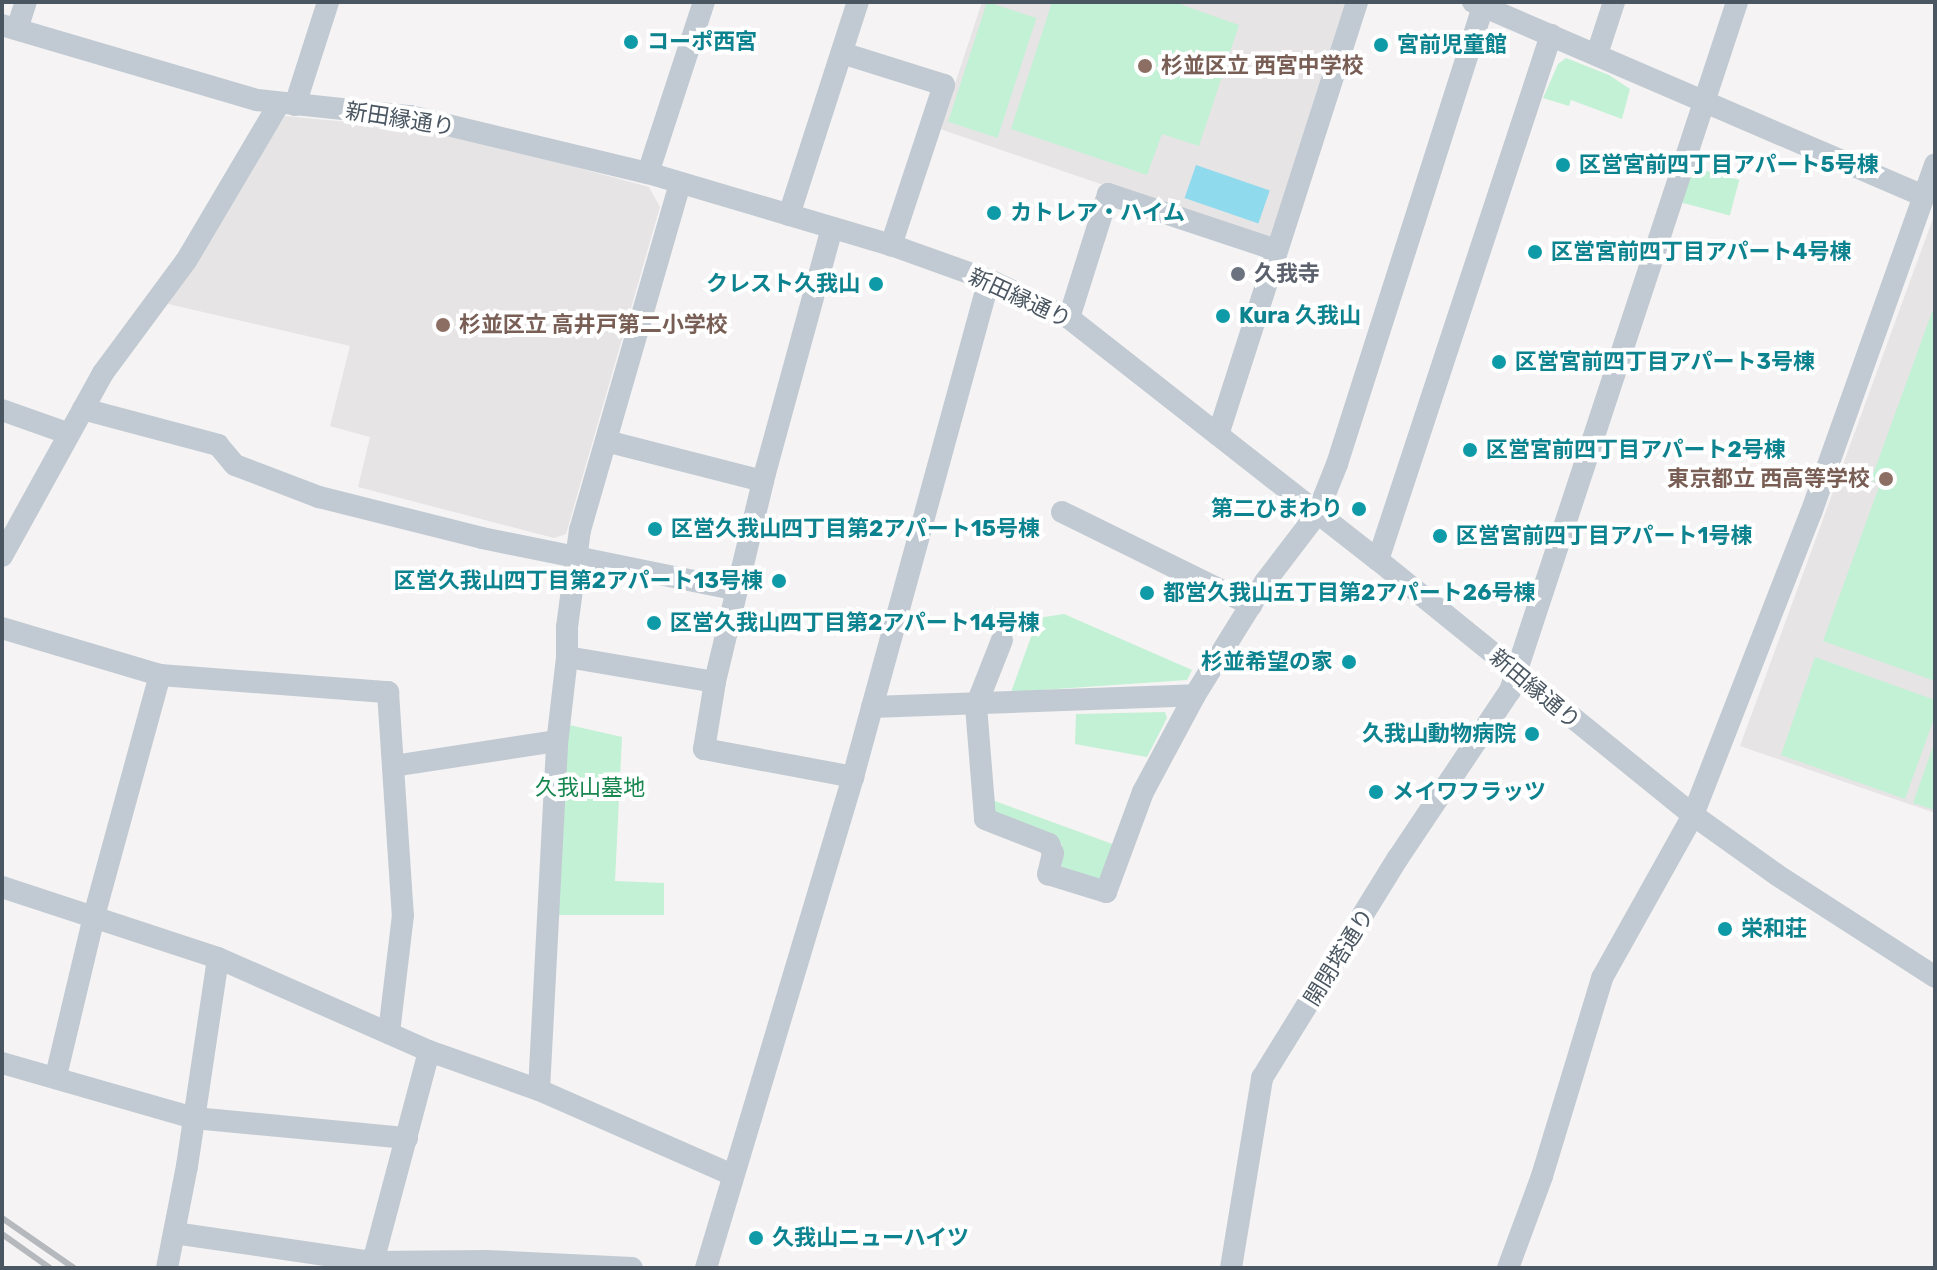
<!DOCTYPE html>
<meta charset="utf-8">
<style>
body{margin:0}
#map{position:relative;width:1937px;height:1270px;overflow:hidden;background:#f5f3f3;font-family:Rubik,"Noto Sans JP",sans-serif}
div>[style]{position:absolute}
.education>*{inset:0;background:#e6e4e5}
.green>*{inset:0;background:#c3f1d5;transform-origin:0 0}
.water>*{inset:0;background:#90daee;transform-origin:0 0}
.minor>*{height:22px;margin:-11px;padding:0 11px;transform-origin:11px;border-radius:11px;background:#c1cad2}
.rail>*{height:6px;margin:-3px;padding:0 3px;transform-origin:3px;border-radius:3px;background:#b5b8bd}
.dots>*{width:22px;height:22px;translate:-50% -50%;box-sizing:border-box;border:4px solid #fff;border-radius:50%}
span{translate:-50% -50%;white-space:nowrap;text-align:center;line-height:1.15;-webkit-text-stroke:8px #fff;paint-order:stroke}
.culture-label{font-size:22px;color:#0d838f;font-weight:700}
.left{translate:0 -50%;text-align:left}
.right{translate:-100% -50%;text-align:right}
.education-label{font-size:22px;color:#785e54;font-weight:700}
.street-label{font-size:22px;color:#4a5661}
.worship-label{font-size:22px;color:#5b616d;font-weight:700}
.park-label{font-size:22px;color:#17864f}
.frame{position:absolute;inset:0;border:4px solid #4a5661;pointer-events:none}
</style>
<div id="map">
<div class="education">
<i style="clip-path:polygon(982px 2px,1350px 2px,1273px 243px,940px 129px)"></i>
<i style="clip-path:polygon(285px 116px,401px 127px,490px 144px,649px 187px,660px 207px,566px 534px,554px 538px,358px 487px,370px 437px,330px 426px,350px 346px,168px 304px)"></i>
<i style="clip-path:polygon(1935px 213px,1935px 813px,1740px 746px)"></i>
</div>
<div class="green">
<i style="left:987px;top:2px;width:52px;height:126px;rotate:18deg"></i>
<i style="clip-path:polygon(1052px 2px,1174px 2px,1239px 25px,1199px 146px,1162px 134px,1147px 175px,1011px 129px)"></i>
<i style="clip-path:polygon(1566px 58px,1609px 75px,1630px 89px,1622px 119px,1571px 100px,1569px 106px,1543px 98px,1558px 64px)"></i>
<i style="left:1692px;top:167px;width:49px;height:37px;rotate:15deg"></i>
<i style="clip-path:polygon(1932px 312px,1935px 313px,1935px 681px,1823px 641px,1880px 484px,1871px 480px)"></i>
<i style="clip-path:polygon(1064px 614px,1192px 670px,1187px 680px,1011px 692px,1038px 618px)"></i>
<i style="clip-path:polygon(1815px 657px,1935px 700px,1935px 716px,1905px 799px,1781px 755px)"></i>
<i style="clip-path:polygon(1165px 712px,1167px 718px,1147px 757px,1075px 744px,1076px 714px)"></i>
<i style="clip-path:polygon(565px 724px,622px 737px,615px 881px,664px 883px,664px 915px,554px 915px)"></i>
<i style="clip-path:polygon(1935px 741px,1935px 810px,1913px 803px)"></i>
<i style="clip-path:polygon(992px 800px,1118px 846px,1105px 877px,1095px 881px,1062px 869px,1062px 844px,1053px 835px,996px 816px)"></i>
</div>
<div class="water">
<i style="left:1196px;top:165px;width:78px;height:35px;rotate:19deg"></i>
</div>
<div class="minor">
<i style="left:1473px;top:2px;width:491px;rotate:23.3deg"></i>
<i style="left:2px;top:25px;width:266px;rotate:16.4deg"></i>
<i style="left:257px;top:100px;width:154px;rotate:6deg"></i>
<i style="left:410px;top:116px;width:245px;rotate:13.5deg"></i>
<i style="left:648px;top:173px;width:253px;rotate:16.5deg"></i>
<i style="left:891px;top:245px;width:104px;rotate:19.7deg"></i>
<i style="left:989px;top:280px;width:89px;rotate:25.4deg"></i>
<i style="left:1069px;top:318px;width:392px;rotate:38.1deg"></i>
<i style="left:1378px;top:560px;width:405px;rotate:39deg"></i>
<i style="left:1693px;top:815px;width:103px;rotate:35.5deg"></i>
<i style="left:1777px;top:875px;width:188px;rotate:32.8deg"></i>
<i style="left:17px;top:29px;width:28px;rotate:-72deg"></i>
<i style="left:842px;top:53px;width:107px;rotate:17.4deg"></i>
<i style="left:944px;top:85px;width:169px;rotate:108.3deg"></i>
<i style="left:1597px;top:54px;width:55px;rotate:-71.9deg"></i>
<i style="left:295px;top:105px;width:108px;rotate:-72.2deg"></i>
<i style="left:648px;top:173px;width:180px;rotate:-71.9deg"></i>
<i style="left:789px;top:215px;width:224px;rotate:-72.1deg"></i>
<i style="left:832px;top:228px;width:254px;rotate:105.3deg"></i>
<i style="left:765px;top:473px;width:215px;rotate:103.5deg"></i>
<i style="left:715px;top:682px;width:68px;rotate:99.3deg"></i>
<i style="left:704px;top:749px;width:152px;rotate:10.6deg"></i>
<i style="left:1069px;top:318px;width:130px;rotate:-72.5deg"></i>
<i style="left:1108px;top:194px;width:177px;rotate:18.4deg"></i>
<i style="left:83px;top:409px;width:140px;rotate:14.9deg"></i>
<i style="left:218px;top:445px;width:26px;rotate:50deg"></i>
<i style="left:235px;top:465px;width:90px;rotate:20.9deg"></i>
<i style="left:319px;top:497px;width:168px;rotate:14.1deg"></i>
<i style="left:482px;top:538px;width:260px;rotate:11.5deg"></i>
<i style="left:2px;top:410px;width:69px;rotate:19.5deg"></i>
<i style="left:1218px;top:435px;width:455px;rotate:-72.2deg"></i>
<i style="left:606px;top:441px;width:162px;rotate:14.3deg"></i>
<i style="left:1062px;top:512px;width:211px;rotate:26.2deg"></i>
<i style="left:2px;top:556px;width:209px;rotate:-61.1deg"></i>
<i style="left:103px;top:373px;width:139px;rotate:-53.5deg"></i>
<i style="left:186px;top:261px;width:182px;rotate:-59.4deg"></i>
<i style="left:1378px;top:560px;width:553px;rotate:-71.76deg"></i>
<i style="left:2px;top:628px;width:165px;rotate:16.6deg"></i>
<i style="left:160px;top:675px;width:229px;rotate:4.3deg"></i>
<i style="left:388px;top:692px;width:224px;rotate:86.2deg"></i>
<i style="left:403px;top:915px;width:119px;rotate:96.8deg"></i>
<i style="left:1002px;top:640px;width:71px;rotate:111.5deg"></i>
<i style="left:976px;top:706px;width:113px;rotate:85.4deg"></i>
<i style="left:985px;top:819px;width:69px;rotate:21.3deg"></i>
<i style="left:1049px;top:844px;width:10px;rotate:66deg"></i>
<i style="left:1053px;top:853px;width:22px;rotate:103deg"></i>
<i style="left:1048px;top:874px;width:61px;rotate:17.2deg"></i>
<i style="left:1106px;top:892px;width:107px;rotate:-69.7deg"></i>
<i style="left:1143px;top:792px;width:110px;rotate:-61.8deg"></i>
<i style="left:1195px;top:695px;width:133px;rotate:-58.2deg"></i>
<i style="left:1265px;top:582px;width:86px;rotate:-52.6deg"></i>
<i style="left:1317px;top:514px;width:54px;rotate:-68.2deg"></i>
<i style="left:1337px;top:464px;width:485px;rotate:-72.3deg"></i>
<i style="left:567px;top:657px;width:150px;rotate:9.6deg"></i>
<i style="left:872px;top:707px;width:323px;rotate:-2.1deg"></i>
<i style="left:393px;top:766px;width:166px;rotate:-8.7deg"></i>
<i style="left:2px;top:887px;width:227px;rotate:18.2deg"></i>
<i style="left:218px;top:958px;width:231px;rotate:23.8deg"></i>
<i style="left:429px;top:1051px;width:117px;rotate:19.5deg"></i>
<i style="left:539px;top:1090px;width:212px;rotate:23.7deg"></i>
<i style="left:2px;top:1063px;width:200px;rotate:16deg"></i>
<i style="left:194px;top:1118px;width:214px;rotate:5.4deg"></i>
<i style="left:56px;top:1076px;width:164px;rotate:-76.6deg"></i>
<i style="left:94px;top:916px;width:250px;rotate:-74.7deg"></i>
<i style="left:539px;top:1090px;width:346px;rotate:-87deg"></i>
<i style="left:557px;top:744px;width:88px;rotate:-83.4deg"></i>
<i style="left:567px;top:657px;width:30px;rotate:-90deg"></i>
<i style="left:567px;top:627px;width:98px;rotate:-82.4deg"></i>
<i style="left:580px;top:530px;width:361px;rotate:-73.9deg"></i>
<i style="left:174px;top:1233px;width:201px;rotate:8.3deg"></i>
<i style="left:373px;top:1262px;width:113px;rotate:-0.5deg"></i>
<i style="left:486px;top:1261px;width:146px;rotate:2.7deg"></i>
<i style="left:373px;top:1262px;width:218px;rotate:-75.1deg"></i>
<i style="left:167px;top:1268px;width:104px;rotate:-78.9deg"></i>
<i style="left:187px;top:1166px;width:210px;rotate:-81.5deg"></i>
<i style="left:706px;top:1268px;width:513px;rotate:-73.33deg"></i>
<i style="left:853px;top:777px;width:515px;rotate:-74.7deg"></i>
<i style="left:1231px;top:1268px;width:193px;rotate:-80.7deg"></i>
<i style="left:1262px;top:1078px;width:259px;rotate:-58.3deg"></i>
<i style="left:1398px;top:858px;width:201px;rotate:-56.2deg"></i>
<i style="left:1510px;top:691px;width:725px;rotate:-71.76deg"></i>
<i style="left:1508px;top:1268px;width:98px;rotate:-69.7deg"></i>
<i style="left:1542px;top:1176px;width:207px;rotate:-73.1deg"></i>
<i style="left:1602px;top:978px;width:187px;rotate:-60.8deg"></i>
<i style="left:1693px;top:815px;width:324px;rotate:-68.7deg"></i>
<i style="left:1811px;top:513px;width:370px;rotate:-70.4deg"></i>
</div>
<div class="rail">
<i style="left:2px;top:1218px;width:88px;rotate:34.8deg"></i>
<i style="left:2px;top:1234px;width:59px;rotate:35.3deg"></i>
</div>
<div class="dots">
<i style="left:631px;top:42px;background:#0f9aa8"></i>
<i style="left:1381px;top:45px;background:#0f9aa8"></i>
<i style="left:1145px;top:66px;background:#8d6e63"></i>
<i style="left:1563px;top:165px;background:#0f9aa8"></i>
<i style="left:994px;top:213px;background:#0f9aa8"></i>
<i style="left:1535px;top:252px;background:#0f9aa8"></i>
<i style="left:1238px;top:274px;background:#6b7280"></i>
<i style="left:876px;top:284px;background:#0f9aa8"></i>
<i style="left:1223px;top:316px;background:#0f9aa8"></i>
<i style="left:443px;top:325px;background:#8d6e63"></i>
<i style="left:1499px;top:362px;background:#0f9aa8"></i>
<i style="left:1470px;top:450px;background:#0f9aa8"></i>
<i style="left:1886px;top:479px;background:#8d6e63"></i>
<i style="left:1359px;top:509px;background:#0f9aa8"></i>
<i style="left:655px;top:529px;background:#0f9aa8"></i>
<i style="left:1440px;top:536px;background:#0f9aa8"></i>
<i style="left:779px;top:581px;background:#0f9aa8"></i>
<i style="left:1147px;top:593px;background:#0f9aa8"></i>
<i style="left:654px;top:623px;background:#0f9aa8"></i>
<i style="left:1349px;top:662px;background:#0f9aa8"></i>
<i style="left:1532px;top:734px;background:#0f9aa8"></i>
<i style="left:1376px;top:792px;background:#0f9aa8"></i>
<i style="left:1725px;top:929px;background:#0f9aa8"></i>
<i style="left:756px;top:1238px;background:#0f9aa8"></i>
</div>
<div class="culture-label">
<span class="left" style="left:647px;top:42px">コーポ西宮</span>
<span class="left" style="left:1397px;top:45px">宮前児童館</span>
<span class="left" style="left:1579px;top:165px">区営宮前四丁目アパート5号棟</span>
<span class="left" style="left:1010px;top:213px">カトレア・ハイム</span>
<span class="left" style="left:1551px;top:252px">区営宮前四丁目アパート4号棟</span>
<span class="right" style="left:860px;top:284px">クレスト久我山</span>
<span class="left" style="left:1239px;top:316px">Kura 久我山</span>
<span class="left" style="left:1515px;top:362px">区営宮前四丁目アパート3号棟</span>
<span class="left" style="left:1486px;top:450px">区営宮前四丁目アパート2号棟</span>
<span class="right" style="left:1343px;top:509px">第二ひまわり</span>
<span class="left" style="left:671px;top:529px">区営久我山四丁目第2アパート15号棟</span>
<span class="left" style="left:1456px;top:536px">区営宮前四丁目アパート1号棟</span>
<span class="right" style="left:763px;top:581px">区営久我山四丁目第2アパート13号棟</span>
<span class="left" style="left:1163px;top:593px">都営久我山五丁目第2アパート26号棟</span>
<span class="left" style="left:670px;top:623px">区営久我山四丁目第2アパート14号棟</span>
<span class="right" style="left:1333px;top:662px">杉並希望の家</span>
<span class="right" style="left:1516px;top:734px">久我山動物病院</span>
<span class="left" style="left:1392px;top:792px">メイワフラッツ</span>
<span class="left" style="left:1741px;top:929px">栄和荘</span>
<span class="left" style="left:772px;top:1238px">久我山ニューハイツ</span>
</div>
<div class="education-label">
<span class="left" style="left:1161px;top:66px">杉並区立 西宮中学校</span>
<span class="left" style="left:459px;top:325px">杉並区立 高井戸第二小学校</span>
<span class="right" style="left:1870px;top:479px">東京都立 西高等学校</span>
</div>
<div class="street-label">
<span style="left:400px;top:119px;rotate:9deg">新田縁通り</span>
<span style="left:1020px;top:298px;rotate:25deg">新田縁通り</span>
<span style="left:1535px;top:689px;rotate:40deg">新田縁通り</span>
<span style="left:1339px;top:957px;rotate:-58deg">開閉塔通り</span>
</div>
<div class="worship-label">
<span class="left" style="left:1254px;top:274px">久我寺</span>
</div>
<div class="park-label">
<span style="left:590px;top:788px">久我山墓地</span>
</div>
<div class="frame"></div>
</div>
